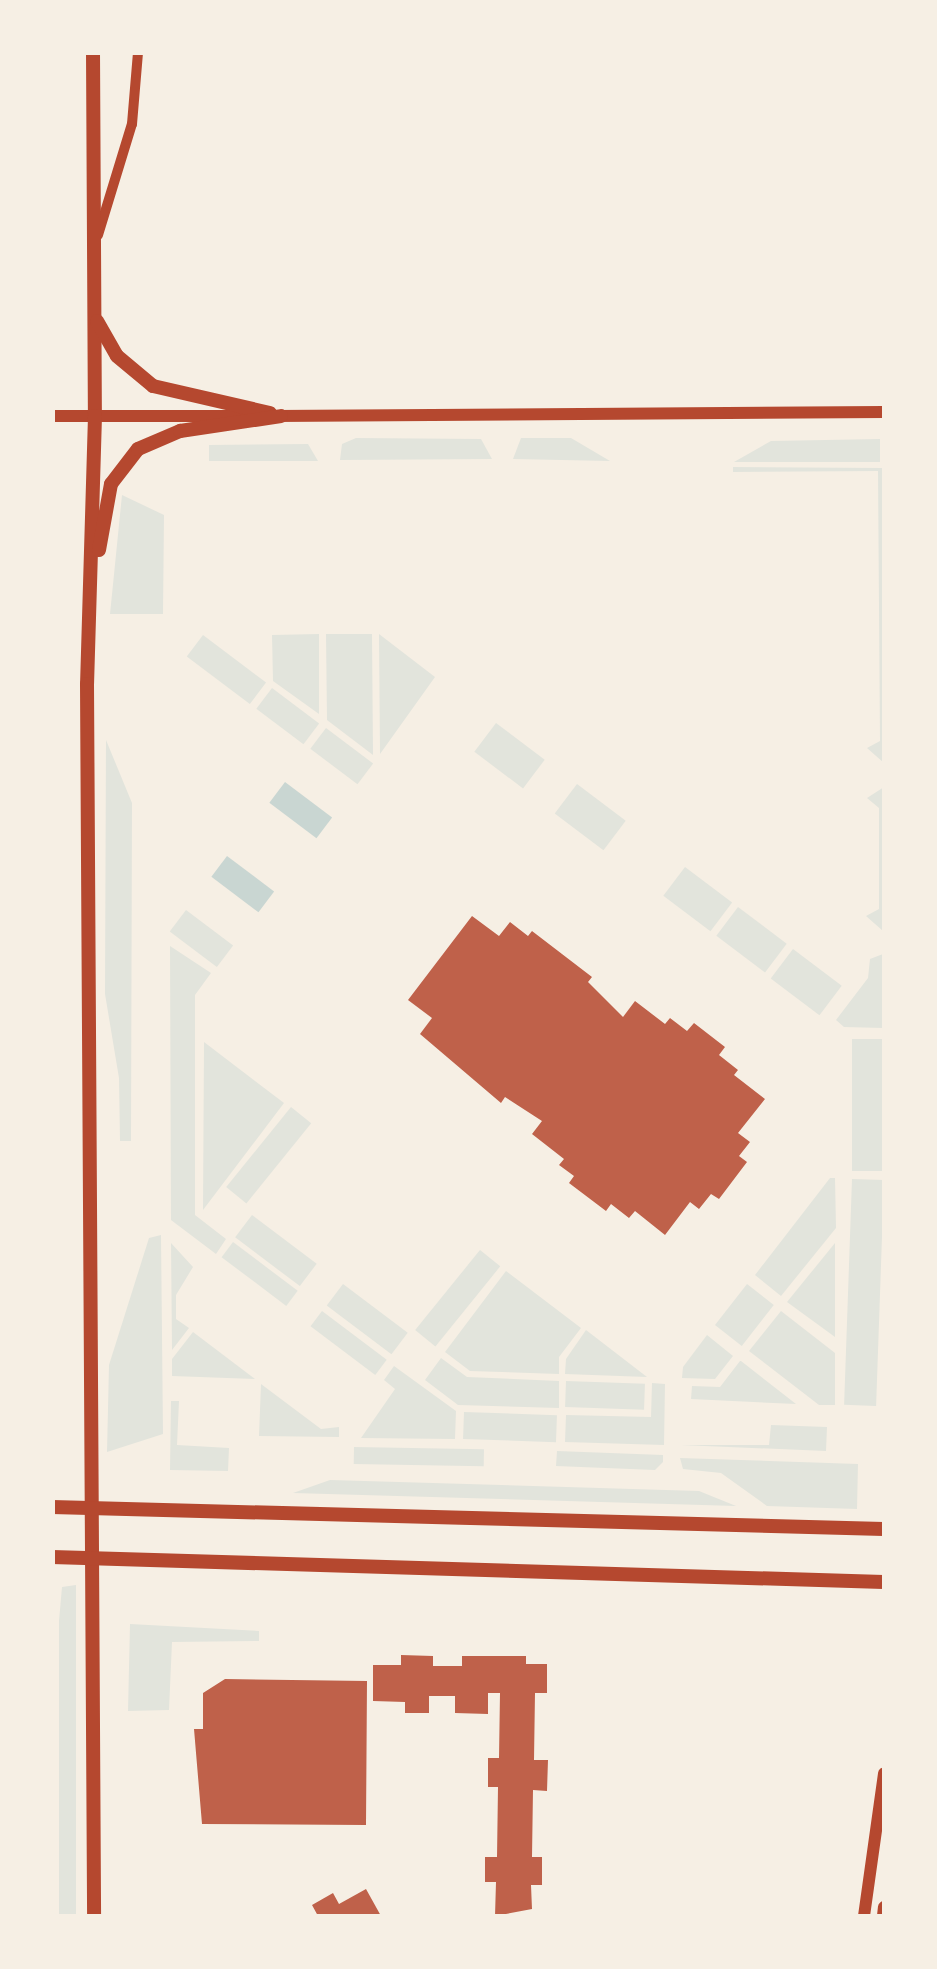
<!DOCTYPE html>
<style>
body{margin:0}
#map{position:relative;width:937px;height:1969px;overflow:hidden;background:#f6efe4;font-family:Georgia,serif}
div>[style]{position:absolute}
.green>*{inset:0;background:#e2e4dc;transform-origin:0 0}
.water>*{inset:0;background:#c9d6d2;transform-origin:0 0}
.building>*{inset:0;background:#bf614a}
.minor>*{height:10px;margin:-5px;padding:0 5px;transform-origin:5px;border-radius:5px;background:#b5482f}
.tertiary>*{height:12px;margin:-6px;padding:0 6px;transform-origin:6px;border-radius:6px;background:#b5482f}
.secondary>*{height:14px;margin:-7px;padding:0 7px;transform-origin:7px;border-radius:7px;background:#b5482f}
span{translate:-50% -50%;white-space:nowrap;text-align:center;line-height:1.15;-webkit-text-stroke:8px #f6efe4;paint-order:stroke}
.frame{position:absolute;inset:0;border:55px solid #f6efe4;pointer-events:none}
</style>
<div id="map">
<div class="green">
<i style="clip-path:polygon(356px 438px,481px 439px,492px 459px,340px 460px,342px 444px)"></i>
<i style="clip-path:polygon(521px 438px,571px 438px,610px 461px,513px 459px)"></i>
<i style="clip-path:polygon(880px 439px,880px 462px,734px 462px,771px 441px)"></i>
<i style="clip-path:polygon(308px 444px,318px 461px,209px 461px,209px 445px)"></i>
<i style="clip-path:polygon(733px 467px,882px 468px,884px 763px,867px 748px,880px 741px,878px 471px,733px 472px)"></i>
<i style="clip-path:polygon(122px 495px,164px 515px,163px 614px,110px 614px)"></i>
<i style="clip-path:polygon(319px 634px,319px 714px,273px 681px,272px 635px)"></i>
<i style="clip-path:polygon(326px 634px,372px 634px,373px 755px,327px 720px)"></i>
<i style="clip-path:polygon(379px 634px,435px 677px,380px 754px)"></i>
<i style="left:203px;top:635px;width:79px;height:27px;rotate:37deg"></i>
<i style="left:272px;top:688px;width:59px;height:26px;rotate:37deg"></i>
<i style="left:496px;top:723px;width:61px;height:36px;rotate:37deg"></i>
<i style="left:326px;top:728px;width:59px;height:26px;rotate:37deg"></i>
<i style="clip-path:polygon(106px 740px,132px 803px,131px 1141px,120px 1141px,119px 1078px,105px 994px)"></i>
<i style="left:577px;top:784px;width:61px;height:37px;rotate:37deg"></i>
<i style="clip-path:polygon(884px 787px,883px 931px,866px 916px,879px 909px,879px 808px,867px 798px)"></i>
<i style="left:685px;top:867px;width:59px;height:36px;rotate:37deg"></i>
<i style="left:738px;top:907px;width:61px;height:36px;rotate:37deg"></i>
<i style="left:186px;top:910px;width:59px;height:27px;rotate:37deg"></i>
<i style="clip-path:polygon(170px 946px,211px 973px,195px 995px,195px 1215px,226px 1239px,216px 1254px,171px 1220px)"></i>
<i style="left:793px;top:949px;width:61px;height:37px;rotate:37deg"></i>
<i style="clip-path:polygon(883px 954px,883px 1028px,844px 1027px,836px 1020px,868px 978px,870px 959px)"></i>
<i style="left:852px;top:1039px;width:31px;height:132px"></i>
<i style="clip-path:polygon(204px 1042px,284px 1103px,203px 1210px)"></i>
<i style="left:291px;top:1107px;width:26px;height:103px;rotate:39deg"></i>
<i style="clip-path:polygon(830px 1178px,835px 1178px,836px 1228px,781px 1296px,755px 1275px)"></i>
<i style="left:852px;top:1179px;width:32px;height:226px;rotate:2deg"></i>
<i style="left:252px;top:1215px;width:81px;height:28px;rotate:37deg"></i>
<i style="clip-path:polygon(161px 1235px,163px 1434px,107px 1452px,109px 1365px,149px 1238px)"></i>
<i style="left:233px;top:1242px;width:81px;height:19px;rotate:37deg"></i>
<i style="clip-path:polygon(171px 1243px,193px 1267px,176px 1295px,176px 1319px,189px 1328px,172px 1350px)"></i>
<i style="clip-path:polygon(835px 1243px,835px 1337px,787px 1302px)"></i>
<i style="left:480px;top:1250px;width:26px;height:103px;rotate:39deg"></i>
<i style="clip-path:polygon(506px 1271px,581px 1328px,559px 1357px,559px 1374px,470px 1371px,445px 1352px)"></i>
<i style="left:343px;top:1284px;width:81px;height:27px;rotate:37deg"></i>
<i style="left:747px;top:1284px;width:34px;height:52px;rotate:38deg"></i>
<i style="left:322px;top:1311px;width:81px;height:19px;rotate:37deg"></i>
<i style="clip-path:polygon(781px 1311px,835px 1353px,835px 1405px,819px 1405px,749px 1351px)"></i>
<i style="clip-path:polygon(586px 1330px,647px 1377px,565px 1374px,566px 1359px)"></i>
<i style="clip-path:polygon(193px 1332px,255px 1379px,172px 1376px,172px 1359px)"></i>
<i style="clip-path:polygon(707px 1335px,733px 1356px,715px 1379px,682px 1378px,683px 1367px)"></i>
<i style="clip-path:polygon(441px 1358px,467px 1377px,559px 1381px,559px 1408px,458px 1405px,425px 1380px)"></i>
<i style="clip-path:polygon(740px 1361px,741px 1361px,796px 1404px,691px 1399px,692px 1386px,720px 1387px)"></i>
<i style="clip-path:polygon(394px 1366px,456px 1411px,455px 1439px,361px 1438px,395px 1389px,384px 1380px)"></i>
<i style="left:566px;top:1381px;width:79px;height:26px;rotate:2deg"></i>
<i style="clip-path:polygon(652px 1383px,665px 1384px,664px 1445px,565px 1442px,566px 1415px,651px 1417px)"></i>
<i style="clip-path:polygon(261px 1384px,321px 1429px,339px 1427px,339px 1437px,259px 1436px)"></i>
<i style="clip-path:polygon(171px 1401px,179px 1401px,177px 1445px,229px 1448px,228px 1471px,170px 1470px)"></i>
<i style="left:464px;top:1412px;width:93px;height:27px;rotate:2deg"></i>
<i style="clip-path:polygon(771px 1425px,827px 1427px,826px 1451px,681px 1445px,769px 1445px)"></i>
<i style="left:354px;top:1447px;width:130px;height:17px;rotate:1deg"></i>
<i style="clip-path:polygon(557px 1451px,663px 1455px,663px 1462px,655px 1470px,556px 1466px)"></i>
<i style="clip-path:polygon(680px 1458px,858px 1464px,857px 1509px,767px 1506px,721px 1473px,683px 1469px)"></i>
<i style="clip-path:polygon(330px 1480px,699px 1491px,736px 1506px,293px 1493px)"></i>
<i style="clip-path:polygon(76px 1585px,76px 1916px,59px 1916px,59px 1621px,62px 1587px)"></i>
<i style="clip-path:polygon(130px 1624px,259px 1631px,259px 1641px,172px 1642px,169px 1710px,128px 1711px)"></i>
</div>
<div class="water">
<i style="left:285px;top:782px;width:59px;height:26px;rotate:37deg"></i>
<i style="left:227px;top:856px;width:59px;height:26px;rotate:37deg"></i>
</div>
<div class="building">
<i style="clip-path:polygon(472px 916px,499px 936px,510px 922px,528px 936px,532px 931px,592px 977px,588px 982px,623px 1017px,635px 1001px,665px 1024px,670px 1018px,687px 1031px,694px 1023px,725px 1047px,719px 1055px,738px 1070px,734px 1075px,765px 1099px,738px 1133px,750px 1142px,739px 1156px,747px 1162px,719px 1199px,711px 1194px,699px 1209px,690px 1202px,665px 1235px,635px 1211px,629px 1218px,611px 1204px,606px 1211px,569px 1183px,574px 1176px,559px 1165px,564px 1159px,532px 1134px,542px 1121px,505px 1097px,501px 1103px,420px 1034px,432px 1018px,408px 1000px)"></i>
<i style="clip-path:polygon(401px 1655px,433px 1656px,433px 1666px,462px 1666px,462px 1656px,526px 1656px,526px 1664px,547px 1664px,547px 1693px,535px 1693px,534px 1760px,548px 1760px,547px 1791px,533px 1790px,532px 1857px,542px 1857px,542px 1885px,531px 1885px,532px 1909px,495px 1916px,496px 1882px,485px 1882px,485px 1857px,497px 1857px,498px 1787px,488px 1787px,488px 1758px,499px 1758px,500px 1693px,488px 1693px,488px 1714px,455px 1713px,455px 1696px,429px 1696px,429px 1713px,405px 1713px,405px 1702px,373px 1701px,373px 1665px,401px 1665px)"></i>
<i style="clip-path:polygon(225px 1679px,367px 1681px,366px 1825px,202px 1824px,194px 1729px,203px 1729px,203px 1693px)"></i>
<i style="clip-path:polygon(366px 1889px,381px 1916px,318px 1916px,312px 1905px,333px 1893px,339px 1904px)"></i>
</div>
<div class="minor">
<i style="left:98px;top:235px;width:116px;rotate:-73deg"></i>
<i style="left:132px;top:124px;width:72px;rotate:-85.2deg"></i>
</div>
<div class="tertiary">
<i style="left:52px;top:416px;width:198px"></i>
<i style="left:275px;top:416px;width:609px;rotate:-0.38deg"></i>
<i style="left:864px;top:1916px;width:144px;rotate:-82deg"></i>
<i style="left:883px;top:1916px;width:9px;rotate:-84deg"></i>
</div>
<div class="secondary">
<i style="left:93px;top:52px;width:364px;rotate:89.7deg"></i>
<i style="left:95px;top:416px;width:268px;rotate:91.7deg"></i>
<i style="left:87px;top:684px;width:1232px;rotate:89.67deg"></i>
<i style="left:97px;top:321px;width:40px;rotate:60.3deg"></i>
<i style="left:117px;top:356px;width:47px;rotate:39.8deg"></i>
<i style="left:153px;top:386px;width:120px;rotate:13deg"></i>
<i style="left:99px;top:550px;width:67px;rotate:-79.7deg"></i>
<i style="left:111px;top:484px;width:44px;rotate:-52.4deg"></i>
<i style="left:138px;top:449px;width:46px;rotate:-23.2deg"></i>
<i style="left:180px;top:431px;width:102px;rotate:-8.4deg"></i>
<i style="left:52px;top:1507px;width:832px;rotate:1.51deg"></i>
<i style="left:52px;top:1557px;width:832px;rotate:1.72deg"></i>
</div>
<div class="frame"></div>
</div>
